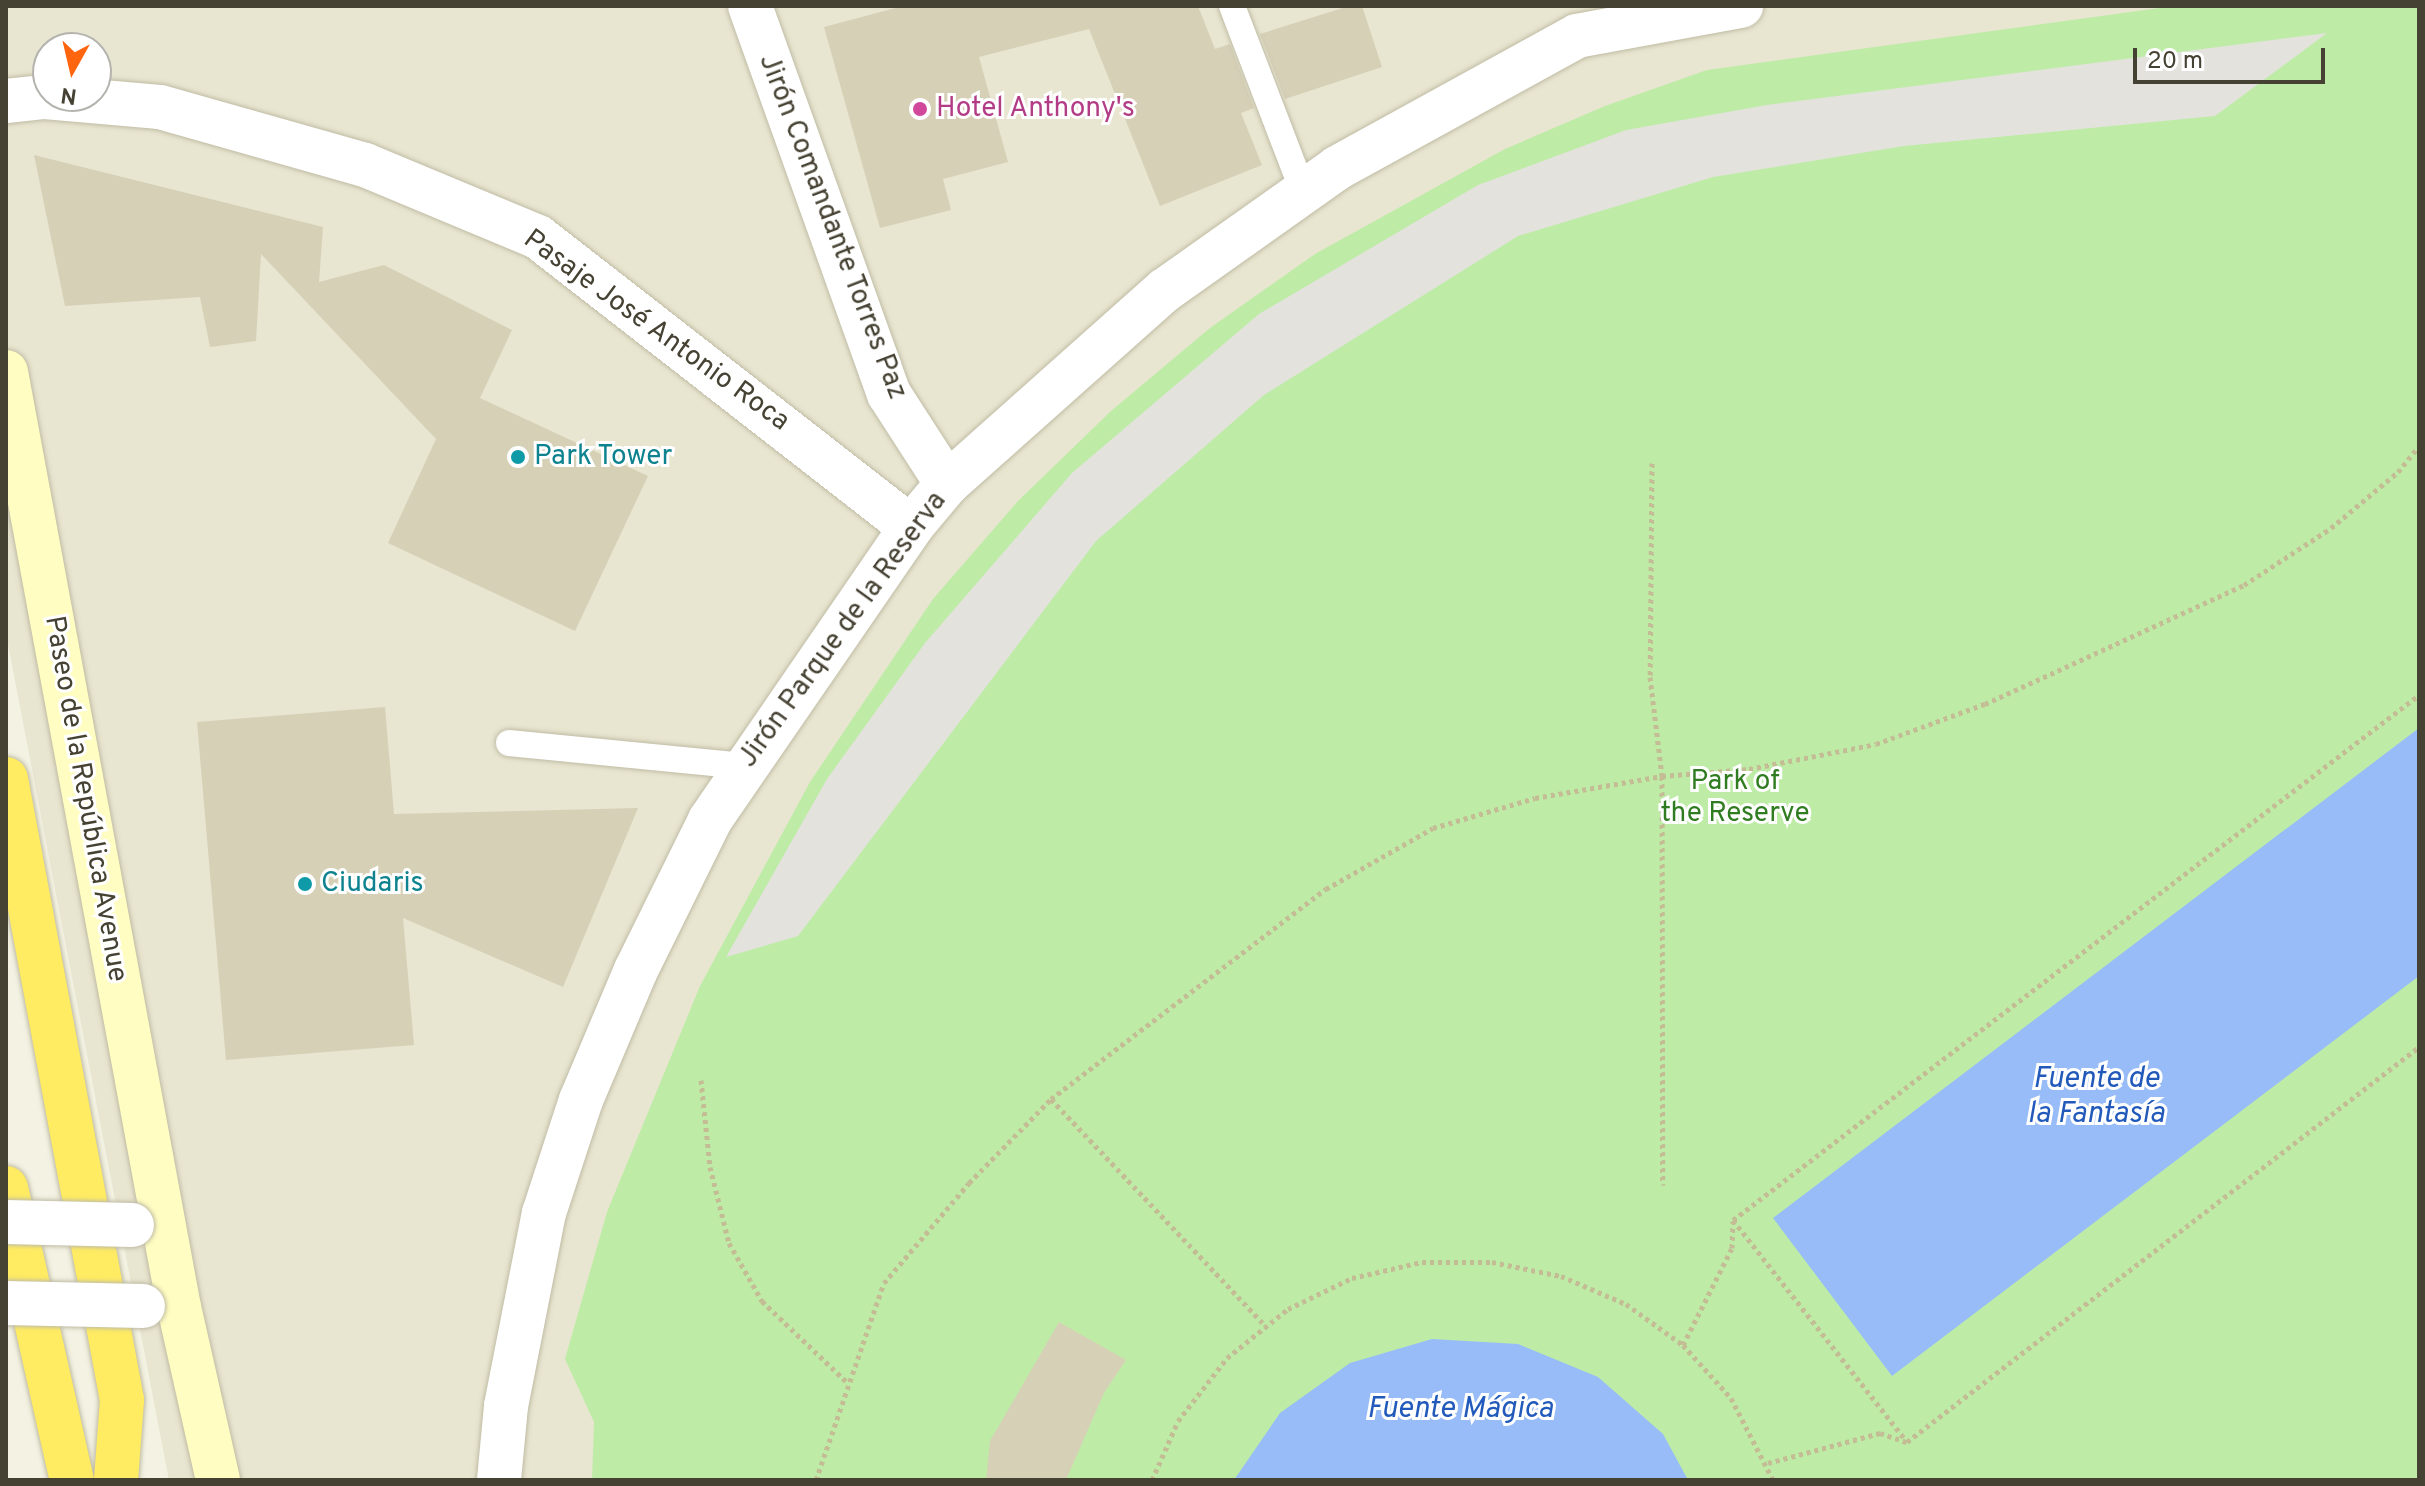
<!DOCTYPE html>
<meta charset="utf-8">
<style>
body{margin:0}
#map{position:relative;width:2425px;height:1486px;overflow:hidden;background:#f3f2e3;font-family:Overpass,sans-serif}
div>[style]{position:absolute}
.residential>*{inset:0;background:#e8e5d0}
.green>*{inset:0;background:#beeca7}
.parking>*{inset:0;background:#e3e2dc}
.water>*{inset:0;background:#98bcf7}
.building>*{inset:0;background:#d6d0b7}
.path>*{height:5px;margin-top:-2.5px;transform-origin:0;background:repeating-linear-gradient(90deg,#c3bc94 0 4px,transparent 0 8px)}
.roads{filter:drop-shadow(0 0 2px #c0bca5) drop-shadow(0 0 2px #c0bca5)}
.service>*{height:26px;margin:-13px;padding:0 13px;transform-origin:13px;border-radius:13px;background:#fff}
.minor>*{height:44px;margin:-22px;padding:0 22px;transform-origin:22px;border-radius:22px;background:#fff}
.tertiary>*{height:44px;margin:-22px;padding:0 22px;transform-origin:22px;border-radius:22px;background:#fff}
.secondary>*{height:44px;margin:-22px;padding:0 22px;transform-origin:22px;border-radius:22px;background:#fffdc1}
.motorway>*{height:44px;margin:-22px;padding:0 22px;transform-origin:22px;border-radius:22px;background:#ffec62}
.bridges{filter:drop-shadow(0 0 2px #c0bca5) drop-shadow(0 0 2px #c0bca5)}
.tertiary-bridge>*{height:44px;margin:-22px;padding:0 22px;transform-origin:22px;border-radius:22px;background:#fff}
.dots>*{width:22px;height:22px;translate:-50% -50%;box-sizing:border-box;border:4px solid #fff;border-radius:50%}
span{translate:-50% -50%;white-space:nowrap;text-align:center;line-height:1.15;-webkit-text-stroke:6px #fff;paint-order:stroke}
.hotel-label{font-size:28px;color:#b23c85}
.left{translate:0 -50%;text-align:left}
.street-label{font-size:28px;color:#464233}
.culture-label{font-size:28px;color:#0d838f}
.park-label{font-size:28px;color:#307c21}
.water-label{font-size:30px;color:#225abb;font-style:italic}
.frame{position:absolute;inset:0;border:8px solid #464233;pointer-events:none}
.north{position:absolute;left:32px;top:32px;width:80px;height:80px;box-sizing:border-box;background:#fff;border:2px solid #b5b3ad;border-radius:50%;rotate:188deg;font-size:22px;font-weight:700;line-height:32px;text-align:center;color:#464233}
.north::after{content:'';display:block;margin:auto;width:28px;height:36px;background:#ff650e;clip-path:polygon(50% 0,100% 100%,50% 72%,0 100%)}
.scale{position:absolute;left:2133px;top:48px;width:192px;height:36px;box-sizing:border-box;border:4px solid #464233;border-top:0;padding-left:10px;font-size:24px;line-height:28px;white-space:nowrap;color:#464233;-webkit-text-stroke:6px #fff;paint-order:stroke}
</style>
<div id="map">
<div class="residential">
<i style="clip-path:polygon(evenodd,6px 6px,2419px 6px,2419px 1480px,169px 1480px,6px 634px,6px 6px,48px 48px,96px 48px,96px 96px,48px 96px,48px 48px)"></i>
</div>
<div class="green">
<i style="clip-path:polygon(2174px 6px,2419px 6px,2419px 1480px,592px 1480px,594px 1422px,565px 1359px,607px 1212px,700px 986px,810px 782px,933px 599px,1018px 501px,1111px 411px,1210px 328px,1315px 254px,1505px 149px,1605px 106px,1707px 70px)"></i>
</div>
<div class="parking">
<i style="clip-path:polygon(2327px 33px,2215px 116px,1904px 146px,1713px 177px,1518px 236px,1264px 395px,1096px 541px,798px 936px,726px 957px,827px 779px,925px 643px,1072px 473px,1259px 314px,1478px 185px,1626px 130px,1767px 105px)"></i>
</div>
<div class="water">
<i style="clip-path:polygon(2419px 728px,2419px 976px,1892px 1376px,1773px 1218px)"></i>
<i style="clip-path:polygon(1432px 1339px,1518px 1344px,1598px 1377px,1663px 1434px,1688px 1480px,1234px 1480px,1280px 1413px,1350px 1363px)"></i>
</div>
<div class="building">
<i style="clip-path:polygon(903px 6px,1198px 6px,1215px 49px,1230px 44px,1254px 108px,1241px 113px,1262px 165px,1160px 206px,1089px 29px,979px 57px,1008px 162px,943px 179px,951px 210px,880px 228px,824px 27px)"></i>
<i style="clip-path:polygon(1349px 6px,1362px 6px,1382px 67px,1285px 99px,1260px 34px)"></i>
<i style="clip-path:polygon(34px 155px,323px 227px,319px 282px,384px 265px,512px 330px,480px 398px,648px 476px,575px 631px,388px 543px,436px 439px,261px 254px,256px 341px,210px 347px,200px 297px,65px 306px)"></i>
<i style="clip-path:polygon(385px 707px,394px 814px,638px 808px,563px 987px,403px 918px,414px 1045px,226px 1060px,197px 722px)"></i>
<i style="clip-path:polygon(1059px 1322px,1126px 1360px,1104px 1393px,1066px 1480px,986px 1480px,990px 1441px)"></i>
</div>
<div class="path">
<i style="left:1652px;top:463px;width:214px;rotate:90.5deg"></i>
<i style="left:1650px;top:677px;width:100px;rotate:83.1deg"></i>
<i style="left:1662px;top:776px;width:409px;rotate:89.9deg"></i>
<i style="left:701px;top:1080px;width:87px;rotate:84.1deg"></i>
<i style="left:710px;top:1167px;width:78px;rotate:76deg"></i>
<i style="left:729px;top:1243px;width:67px;rotate:60.4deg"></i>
<i style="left:762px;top:1301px;width:120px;rotate:43.7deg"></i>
<i style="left:1051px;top:1099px;width:313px;rotate:46.6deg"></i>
<i style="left:1733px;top:1220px;width:864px;rotate:-37.43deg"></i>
<i style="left:1733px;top:1220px;width:282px;rotate:51.9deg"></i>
<i style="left:1683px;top:1345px;width:109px;rotate:-63.2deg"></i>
<i style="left:1732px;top:1248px;width:27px;rotate:-88deg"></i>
<i style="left:1907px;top:1442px;width:647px;rotate:-37.65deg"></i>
<i style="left:1768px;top:1463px;width:116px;rotate:-15deg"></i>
<i style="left:1880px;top:1433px;width:28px;rotate:19deg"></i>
<i style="left:816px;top:1480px;width:208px;rotate:-71deg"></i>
<i style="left:884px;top:1283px;width:131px;rotate:-49.6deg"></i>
<i style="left:969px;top:1183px;width:117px;rotate:-45.7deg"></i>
<i style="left:1051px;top:1099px;width:346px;rotate:-37.4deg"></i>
<i style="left:1326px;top:889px;width:123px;rotate:-29.7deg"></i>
<i style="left:1433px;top:828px;width:106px;rotate:-16.4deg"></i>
<i style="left:1535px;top:798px;width:129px;rotate:-9.8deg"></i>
<i style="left:1662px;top:776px;width:87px;rotate:-4.6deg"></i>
<i style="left:1749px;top:769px;width:129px;rotate:-11.1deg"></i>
<i style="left:1876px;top:744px;width:116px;rotate:-20.2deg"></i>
<i style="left:1985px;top:704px;width:285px;rotate:-24.7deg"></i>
<i style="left:2244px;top:585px;width:104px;rotate:-33.2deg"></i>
<i style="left:2331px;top:528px;width:87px;rotate:-39.9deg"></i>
<i style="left:2398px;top:472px;width:33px;rotate:-51deg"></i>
<i style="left:1152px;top:1480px;width:64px;rotate:-66.2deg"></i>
<i style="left:1178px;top:1421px;width:80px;rotate:-52.1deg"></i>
<i style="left:1227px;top:1358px;width:78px;rotate:-38.8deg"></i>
<i style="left:1288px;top:1309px;width:71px;rotate:-25.8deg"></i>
<i style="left:1352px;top:1278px;width:72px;rotate:-12.9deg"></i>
<i style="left:1422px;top:1262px;width:70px"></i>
<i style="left:1492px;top:1262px;width:70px;rotate:11.5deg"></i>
<i style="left:1561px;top:1276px;width:71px;rotate:23.3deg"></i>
<i style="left:1626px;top:1304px;width:70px;rotate:35.7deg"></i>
<i style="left:1683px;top:1345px;width:72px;rotate:47.8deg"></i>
<i style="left:1731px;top:1398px;width:92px;rotate:62.9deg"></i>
</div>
<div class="roads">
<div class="service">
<i style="left:1232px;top:6px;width:198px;rotate:69deg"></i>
<i style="left:509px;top:743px;width:236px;rotate:5.6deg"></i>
</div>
<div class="minor">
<i style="left:750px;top:6px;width:412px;rotate:70.3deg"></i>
<i style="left:889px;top:394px;width:107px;rotate:57.2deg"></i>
<i style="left:6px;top:101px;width:39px;rotate:-6deg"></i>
<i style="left:45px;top:97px;width:115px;rotate:5deg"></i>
<i style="left:160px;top:107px;width:213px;rotate:15.8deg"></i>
<i style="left:365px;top:165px;width:187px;rotate:22.6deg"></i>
<i style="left:538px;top:237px;width:472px;rotate:37.9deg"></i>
</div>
<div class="tertiary">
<i style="left:499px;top:1480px;width:74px;rotate:-84.6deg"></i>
<i style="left:506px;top:1406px;width:197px;rotate:-78.9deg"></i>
<i style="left:544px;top:1213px;width:119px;rotate:-71.9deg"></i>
<i style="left:581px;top:1100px;width:141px;rotate:-67.1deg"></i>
<i style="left:636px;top:970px;width:167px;rotate:-63.7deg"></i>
<i style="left:710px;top:820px;width:355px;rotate:-55.5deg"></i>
<i style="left:911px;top:527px;width:56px;rotate:-50.1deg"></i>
<i style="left:947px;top:484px;width:292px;rotate:-41.7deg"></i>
<i style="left:1165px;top:290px;width:211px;rotate:-35.3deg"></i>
<i style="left:1337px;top:168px;width:274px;rotate:-28.8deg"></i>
<i style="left:1577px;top:36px;width:167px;rotate:-10.4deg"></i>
</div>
<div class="secondary">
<i style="left:6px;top:372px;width:951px;rotate:79.52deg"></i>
<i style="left:179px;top:1307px;width:177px;rotate:77.3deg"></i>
</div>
<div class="motorway">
<i style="left:6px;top:779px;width:632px;rotate:79.42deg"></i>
<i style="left:122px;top:1400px;width:80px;rotate:94.3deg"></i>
<i style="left:6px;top:1188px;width:299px;rotate:77.3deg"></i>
</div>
</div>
<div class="bridges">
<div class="tertiary-bridge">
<i style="left:6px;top:1222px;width:126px;rotate:1.4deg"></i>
<i style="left:6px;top:1303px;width:137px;rotate:1.3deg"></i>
</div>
</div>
<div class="dots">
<i style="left:920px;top:109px;background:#d1479c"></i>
<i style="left:518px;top:457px;background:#0f9aa8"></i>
<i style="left:305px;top:884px;background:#0f9aa8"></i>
</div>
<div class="hotel-label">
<span class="left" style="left:936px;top:109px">Hotel Anthony's</span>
</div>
<div class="street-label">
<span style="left:832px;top:227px;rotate:69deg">Jirón Comandante Torres Paz</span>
<span style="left:656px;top:331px;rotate:36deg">Pasaje José Antonio Roca</span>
<span style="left:843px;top:630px;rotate:-54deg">Jirón Parque de la Reserva</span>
<span style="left:85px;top:799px;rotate:80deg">Paseo de la República Avenue</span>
</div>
<div class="culture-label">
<span class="left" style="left:534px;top:457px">Park Tower</span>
<span class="left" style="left:321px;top:884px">Ciudaris</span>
</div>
<div class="park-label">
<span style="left:1735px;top:798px">Park of<br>the Reserve</span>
</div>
<div class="water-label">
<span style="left:2096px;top:1097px">Fuente de<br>la Fantasía</span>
<span style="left:1460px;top:1410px">Fuente Mágica</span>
</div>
<div class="frame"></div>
<div class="north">N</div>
<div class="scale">20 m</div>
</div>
